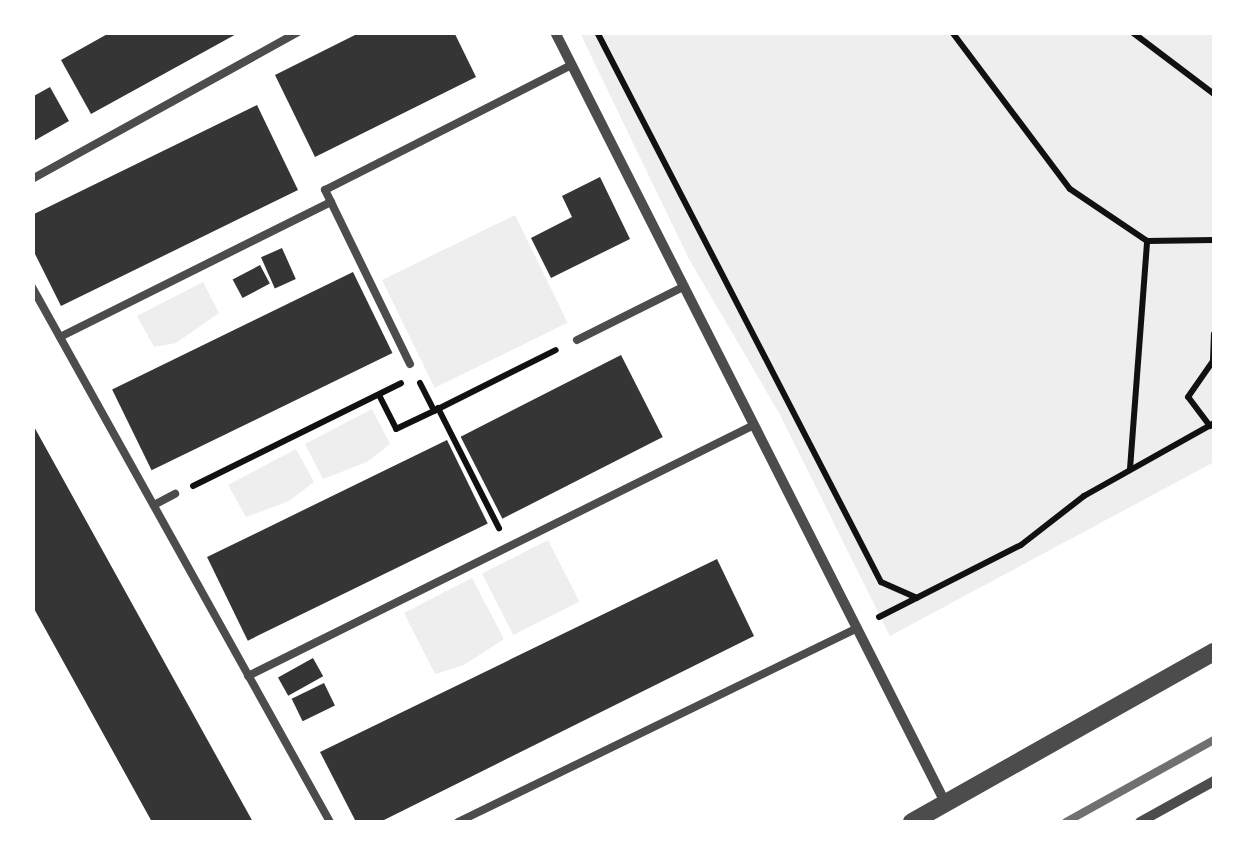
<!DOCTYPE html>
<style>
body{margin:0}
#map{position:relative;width:1247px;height:855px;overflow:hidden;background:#fff;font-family:"PT Sans",sans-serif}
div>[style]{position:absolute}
.green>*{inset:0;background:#eee;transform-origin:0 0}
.building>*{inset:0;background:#353535;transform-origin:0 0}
.path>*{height:6px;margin:-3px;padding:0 3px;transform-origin:3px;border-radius:3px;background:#111}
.service>*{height:8px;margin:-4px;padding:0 4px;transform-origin:4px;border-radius:4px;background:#4c4c4c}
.minor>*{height:10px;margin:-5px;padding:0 5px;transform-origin:5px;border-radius:5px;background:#4c4c4c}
.tertiary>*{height:18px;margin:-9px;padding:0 9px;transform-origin:9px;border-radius:9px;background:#4c4c4c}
.rail>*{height:8px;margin:-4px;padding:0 4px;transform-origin:4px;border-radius:4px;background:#707070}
span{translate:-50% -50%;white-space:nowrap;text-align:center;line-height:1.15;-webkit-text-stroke:8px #fff;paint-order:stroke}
.frame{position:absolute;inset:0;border:35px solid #fff;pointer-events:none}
</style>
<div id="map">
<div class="green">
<i style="clip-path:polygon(580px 33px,1214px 33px,1214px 462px,890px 636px,779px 413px,689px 259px)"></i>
<i style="left:515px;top:215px;width:120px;height:148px;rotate:64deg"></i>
<i style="clip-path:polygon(203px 282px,219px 313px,176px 343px,154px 347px,137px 316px)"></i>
<i style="clip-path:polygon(372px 409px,390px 444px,367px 462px,323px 479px,305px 444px)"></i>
<i style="clip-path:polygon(296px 449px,314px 482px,289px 501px,246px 517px,228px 485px)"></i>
<i style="left:548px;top:540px;width:69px;height:74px;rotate:63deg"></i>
<i style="clip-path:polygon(472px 578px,504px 639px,464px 665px,435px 674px,404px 613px)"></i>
</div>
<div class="building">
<i style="clip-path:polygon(111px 32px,240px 32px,91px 114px,61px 60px)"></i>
<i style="clip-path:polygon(361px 32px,454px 32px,476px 77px,315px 157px,275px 75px)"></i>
<i style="clip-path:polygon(50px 87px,69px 121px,32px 142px,32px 97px)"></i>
<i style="clip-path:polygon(257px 105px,298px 190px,61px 306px,32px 248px,32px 215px)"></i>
<i style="clip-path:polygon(600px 177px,630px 239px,551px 278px,531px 238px,572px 217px,562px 196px)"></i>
<i style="left:282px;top:248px;width:34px;height:23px;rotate:66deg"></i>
<i style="left:260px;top:265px;width:21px;height:31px;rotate:62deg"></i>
<i style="left:353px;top:272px;width:90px;height:268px;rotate:64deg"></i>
<i style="left:621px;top:355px;width:92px;height:180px;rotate:63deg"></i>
<i style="clip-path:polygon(32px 423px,233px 786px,253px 822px,152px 822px,32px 605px)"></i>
<i style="left:447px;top:440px;width:93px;height:267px;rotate:64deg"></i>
<i style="clip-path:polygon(717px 559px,754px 636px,380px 822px,356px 822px,320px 752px)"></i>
<i style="left:313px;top:658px;width:21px;height:40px;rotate:61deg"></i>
<i style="left:324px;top:683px;width:25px;height:36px;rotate:64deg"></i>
</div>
<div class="path">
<i style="left:597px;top:32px;width:619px;rotate:62.69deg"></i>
<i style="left:881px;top:582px;width:39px;rotate:24deg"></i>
<i style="left:952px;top:32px;width:196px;rotate:53.1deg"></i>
<i style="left:1070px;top:189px;width:93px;rotate:34deg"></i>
<i style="left:1147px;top:241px;width:67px;rotate:-0.9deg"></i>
<i style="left:1132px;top:32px;width:103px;rotate:37.1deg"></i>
<i style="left:420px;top:383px;width:31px;rotate:63deg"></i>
<i style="left:434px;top:411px;width:136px;rotate:-26.6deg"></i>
<i style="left:379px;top:395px;width:38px;rotate:63deg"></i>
<i style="left:396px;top:429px;width:42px;rotate:-25.3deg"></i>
<i style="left:438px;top:408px;width:135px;rotate:63.1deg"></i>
<i style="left:1210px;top:426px;width:36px;rotate:-127deg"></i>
<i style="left:1188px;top:397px;width:44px;rotate:-55.2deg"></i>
<i style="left:1213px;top:361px;width:27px;rotate:-88deg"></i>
<i style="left:1130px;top:469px;width:229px;rotate:-85.7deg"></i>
<i style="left:193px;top:486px;width:232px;rotate:-26.3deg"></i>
<i style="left:879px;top:617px;width:159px;rotate:-26.9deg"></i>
<i style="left:1021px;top:545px;width:80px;rotate:-37.9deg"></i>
<i style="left:1084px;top:496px;width:149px;rotate:-29.3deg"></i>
</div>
<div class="service">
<i style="left:32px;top:179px;width:304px;rotate:-28.9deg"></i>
<i style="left:32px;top:287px;width:612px;rotate:60.88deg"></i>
<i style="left:60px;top:337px;width:303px;rotate:-26.5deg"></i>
<i style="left:577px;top:340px;width:116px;rotate:-26.6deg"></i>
<i style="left:410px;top:364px;width:194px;rotate:-116deg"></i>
<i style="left:325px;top:190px;width:276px;rotate:-26.9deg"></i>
<i style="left:154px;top:505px;width:24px;rotate:-28deg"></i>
<i style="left:248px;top:676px;width:560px;rotate:-26.38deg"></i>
<i style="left:458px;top:822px;width:441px;rotate:-25.9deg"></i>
</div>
<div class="minor">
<i style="left:555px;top:32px;width:865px;rotate:63.14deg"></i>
<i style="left:1140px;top:822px;width:85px;rotate:-29deg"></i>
</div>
<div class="tertiary">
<i style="left:912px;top:822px;width:347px;rotate:-29.4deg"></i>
</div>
<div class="rail">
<i style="left:1066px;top:822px;width:169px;rotate:-29deg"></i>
</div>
<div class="frame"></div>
</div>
